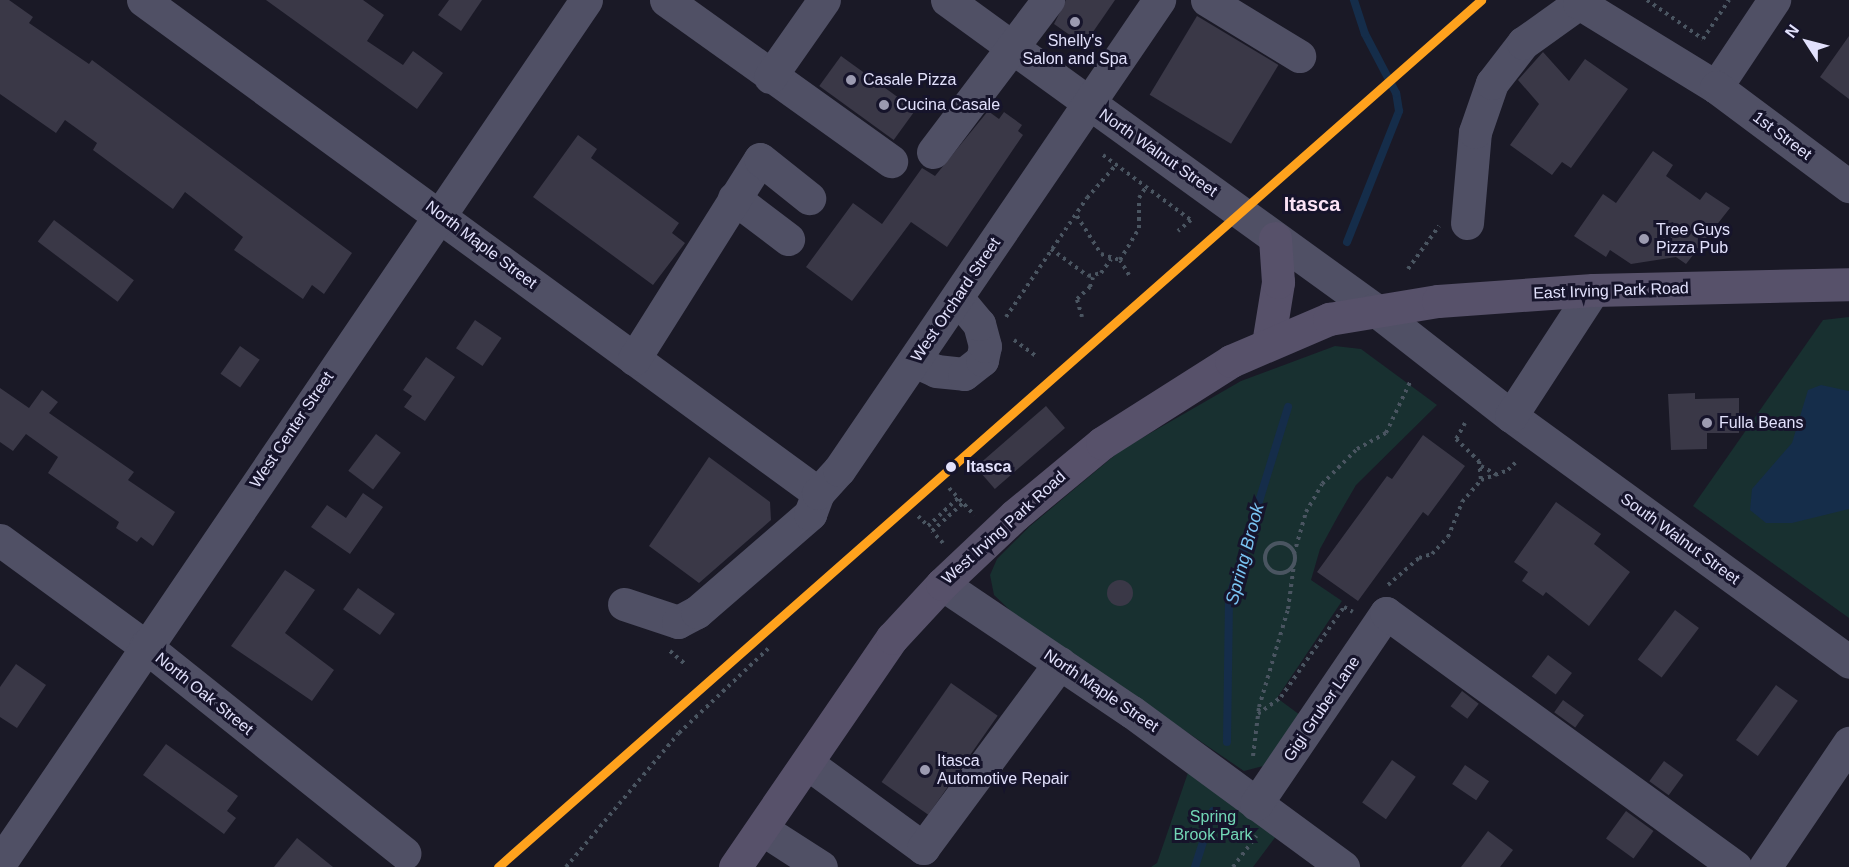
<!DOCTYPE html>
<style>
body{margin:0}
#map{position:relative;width:1849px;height:867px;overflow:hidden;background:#1a1926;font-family:Arial,sans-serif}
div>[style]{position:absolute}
.green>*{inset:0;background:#183030}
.water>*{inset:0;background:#152d4a}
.stream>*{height:8px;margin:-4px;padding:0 4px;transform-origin:4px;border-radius:4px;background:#152d4a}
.building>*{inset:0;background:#3a3847;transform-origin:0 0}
.round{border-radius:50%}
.path>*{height:4px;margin-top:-2px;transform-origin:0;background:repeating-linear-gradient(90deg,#4a5561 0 3px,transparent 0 7.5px)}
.path>.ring{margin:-2px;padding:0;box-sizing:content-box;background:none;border:4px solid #4a5561;border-radius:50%}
.minor>*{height:33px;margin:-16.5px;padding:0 16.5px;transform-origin:16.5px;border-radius:16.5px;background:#505065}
.major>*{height:33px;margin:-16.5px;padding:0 16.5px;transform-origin:16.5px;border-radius:16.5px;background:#57516a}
.rail-1>*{height:9px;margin:-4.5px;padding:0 4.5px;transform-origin:4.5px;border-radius:4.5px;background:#ffa21d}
.dots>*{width:16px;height:16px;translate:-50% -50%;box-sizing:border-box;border:3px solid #16142b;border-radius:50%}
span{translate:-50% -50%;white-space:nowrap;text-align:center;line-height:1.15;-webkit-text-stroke:6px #16142b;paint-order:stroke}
.poi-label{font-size:16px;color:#e2e1fc}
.left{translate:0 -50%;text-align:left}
.street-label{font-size:16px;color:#e2e1fc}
.stop-label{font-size:16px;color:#e2e1fc;font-weight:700}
.park-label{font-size:16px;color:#72d7b6}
.water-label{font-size:18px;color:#79c3f2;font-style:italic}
.quarter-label{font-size:20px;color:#fce3f5;font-weight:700}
.north{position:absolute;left:1777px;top:12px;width:60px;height:60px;-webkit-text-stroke:4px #16142b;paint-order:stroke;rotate:306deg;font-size:16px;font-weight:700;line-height:24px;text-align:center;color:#e2e1fc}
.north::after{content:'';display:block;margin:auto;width:21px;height:27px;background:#e2e1fc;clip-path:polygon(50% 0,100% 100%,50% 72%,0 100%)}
</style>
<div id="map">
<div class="green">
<i style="clip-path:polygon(1849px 317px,1849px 618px,1693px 506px,1823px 320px)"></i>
<i style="clip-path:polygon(1335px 346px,1361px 349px,1437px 405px,1356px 485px,1338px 516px,1320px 549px,1311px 580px,1342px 601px,1277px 698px,1300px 715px,1263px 766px,1244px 771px,1015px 615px,994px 595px,990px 575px,997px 559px,1029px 527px,1121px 450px,1241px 381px)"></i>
<i style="clip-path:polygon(1192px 761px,1282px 828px,1253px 867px,1151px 867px,1157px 863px)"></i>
</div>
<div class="water">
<i style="clip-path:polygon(1821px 385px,1849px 391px,1849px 509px,1792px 523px,1766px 523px,1750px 510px,1752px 489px,1792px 443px,1808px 390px)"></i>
</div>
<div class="stream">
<i style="left:1347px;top:242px;width:141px;rotate:-68.3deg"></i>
<i style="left:1399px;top:111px;width:18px;rotate:-99deg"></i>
<i style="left:1396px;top:93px;width:67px;rotate:-117.7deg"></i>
<i style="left:1365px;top:34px;width:36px;rotate:-108deg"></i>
<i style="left:1227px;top:742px;width:143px;rotate:-89.2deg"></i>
<i style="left:1229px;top:599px;width:201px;rotate:-72.9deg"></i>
<i style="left:1195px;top:867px;width:59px;rotate:-72.2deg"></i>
</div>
<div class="building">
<i style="clip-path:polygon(0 0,9px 0,33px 17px,29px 23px,89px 64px,92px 60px,352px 253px,324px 294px,312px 285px,303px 299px,234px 250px,243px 237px,185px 192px,173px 209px,93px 150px,97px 143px,65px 120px,56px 133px,0 94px)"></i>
<i style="clip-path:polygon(266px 0,363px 0,384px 15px,367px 41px,403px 65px,413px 51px,443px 73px,417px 109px)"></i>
<i style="clip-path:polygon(449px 0,482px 0,461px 31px,438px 15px)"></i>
<i style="clip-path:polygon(1066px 0,1115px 0,1084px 45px,1054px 24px)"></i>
<i style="left:1197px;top:16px;width:95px;height:92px;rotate:31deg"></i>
<i style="clip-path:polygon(1849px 36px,1849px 99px,1820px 77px)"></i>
<i style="clip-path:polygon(1543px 52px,1569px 81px,1585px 59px,1628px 89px,1571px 168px,1562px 162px,1552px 175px,1510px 145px,1539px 104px,1518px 80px)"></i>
<i style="left:841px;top:56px;width:92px;height:37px;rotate:36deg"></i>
<i style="clip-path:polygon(988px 111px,999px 119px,1004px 112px,1022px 125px,1018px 131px,1023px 135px,947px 247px,911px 222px,852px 301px,806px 267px,853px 203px,882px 224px,922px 168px,935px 176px)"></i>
<i style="clip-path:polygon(578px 135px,597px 149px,591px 158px,679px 223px,672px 233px,685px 243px,653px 285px,533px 197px)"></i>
<i style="clip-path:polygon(1653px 151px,1673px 165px,1666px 176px,1700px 200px,1706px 192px,1730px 208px,1686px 264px,1676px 257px,1631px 264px,1610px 250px,1606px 257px,1574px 236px,1603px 194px,1616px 203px)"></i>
<i style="left:54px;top:220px;width:100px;height:27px;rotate:37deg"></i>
<i style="left:475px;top:320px;width:32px;height:34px;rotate:34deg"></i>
<i style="left:240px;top:346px;width:24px;height:34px;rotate:35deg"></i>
<i style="clip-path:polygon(426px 357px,455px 377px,425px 421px,404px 407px,412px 396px,403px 390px)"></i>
<i style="clip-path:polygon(0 388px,29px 408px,42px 390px,58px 402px,49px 413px,134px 472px,128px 480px,175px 512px,153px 546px,141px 537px,137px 542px,116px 528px,119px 522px,48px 473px,58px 457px,26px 434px,13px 451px,0 442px)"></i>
<i style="clip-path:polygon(1695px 393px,1695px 399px,1739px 398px,1739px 433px,1707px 433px,1707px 449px,1671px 450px,1668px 394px)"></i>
<i style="left:1046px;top:406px;width:29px;height:93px;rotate:49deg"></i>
<i style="left:376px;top:434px;width:31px;height:46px;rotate:37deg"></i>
<i style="clip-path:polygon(1423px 435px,1465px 466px,1428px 516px,1423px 512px,1358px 601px,1317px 572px,1387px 476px,1392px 479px)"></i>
<i style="clip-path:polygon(709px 457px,770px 502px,771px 520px,699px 583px,649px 546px)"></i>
<i style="clip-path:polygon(363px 493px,383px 507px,350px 554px,311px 527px,327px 505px,346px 518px)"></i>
<i style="clip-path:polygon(1556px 502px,1601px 534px,1594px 544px,1630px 572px,1589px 626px,1546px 592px,1543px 596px,1522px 581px,1528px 572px,1514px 562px)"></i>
<i style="clip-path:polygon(285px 570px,315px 590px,285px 633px,334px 670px,312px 701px,231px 646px)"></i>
<i class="round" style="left:1107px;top:580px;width:26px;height:26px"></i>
<i style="left:358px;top:588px;width:45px;height:26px;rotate:35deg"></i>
<i style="left:1675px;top:610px;width:30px;height:62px;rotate:37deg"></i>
<i style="left:1548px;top:655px;width:30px;height:27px;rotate:37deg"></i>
<i style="clip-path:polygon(16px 664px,46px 685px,17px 728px,0 717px,0 687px)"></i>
<i style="left:951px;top:683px;width:57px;height:121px;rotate:35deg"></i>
<i style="left:1776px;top:685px;width:27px;height:68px;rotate:36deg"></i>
<i style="left:1462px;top:691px;width:21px;height:19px;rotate:37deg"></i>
<i style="left:1563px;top:700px;width:26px;height:15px;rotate:36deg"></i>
<i style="clip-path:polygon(166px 744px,238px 796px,227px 811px,236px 818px,224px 834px,143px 775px)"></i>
<i style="left:1392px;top:760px;width:29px;height:52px;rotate:35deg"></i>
<i style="left:1664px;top:761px;width:24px;height:25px;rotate:36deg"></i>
<i style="left:1465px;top:765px;width:29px;height:23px;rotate:34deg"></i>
<i style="left:1626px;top:811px;width:34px;height:34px;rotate:36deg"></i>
<i style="clip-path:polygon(1488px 831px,1513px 850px,1500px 867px,1461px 867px)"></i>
<i style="clip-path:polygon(297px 838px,333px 867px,274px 867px)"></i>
</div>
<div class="path">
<i style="left:1647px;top:0;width:68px;rotate:34.9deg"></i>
<i style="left:1703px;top:39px;width:47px;rotate:-56.3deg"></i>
<i style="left:1103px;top:155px;width:109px;rotate:36.5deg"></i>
<i style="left:1191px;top:220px;width:17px;rotate:140deg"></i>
<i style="left:1077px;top:216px;width:45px;rotate:57.7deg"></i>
<i style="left:1101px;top:254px;width:20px;rotate:18deg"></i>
<i style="left:1051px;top:249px;width:46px;rotate:36.1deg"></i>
<i style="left:1088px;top:276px;width:13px;rotate:-13deg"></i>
<i style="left:1101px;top:273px;width:17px;rotate:-54deg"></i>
<i style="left:1408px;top:269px;width:53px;rotate:-54.2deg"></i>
<i style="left:1129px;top:275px;width:17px;rotate:-121deg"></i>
<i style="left:1120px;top:260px;width:37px;rotate:-59deg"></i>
<i style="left:1139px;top:228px;width:30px;rotate:-90deg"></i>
<i style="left:1139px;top:198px;width:13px;rotate:-58deg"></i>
<i style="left:1006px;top:317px;width:144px;rotate:-55.8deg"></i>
<i style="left:1087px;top:198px;width:44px;rotate:-48.7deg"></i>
<i style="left:1082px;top:317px;width:19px;rotate:-106deg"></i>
<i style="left:1077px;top:299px;width:18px;rotate:-43deg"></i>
<i style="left:1090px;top:287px;width:10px;rotate:-73deg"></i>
<i style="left:1014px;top:340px;width:29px;rotate:36deg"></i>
<i style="left:1465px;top:423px;width:18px;rotate:119deg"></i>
<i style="left:1456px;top:439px;width:32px;rotate:44deg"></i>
<i style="left:1479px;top:461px;width:19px;rotate:84deg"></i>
<i style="left:1481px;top:466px;width:18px;rotate:29deg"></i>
<i style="left:949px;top:488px;width:37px;rotate:47deg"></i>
<i style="left:918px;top:516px;width:14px;rotate:45deg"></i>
<i style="left:928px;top:526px;width:41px;rotate:-43deg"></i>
<i class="ring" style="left:1265px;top:543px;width:26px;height:26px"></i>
<i style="left:943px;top:543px;width:16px;rotate:-133deg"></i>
<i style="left:932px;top:531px;width:42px;rotate:-42.1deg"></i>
<i style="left:1294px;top:554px;width:44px;rotate:-74.1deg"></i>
<i style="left:1306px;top:512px;width:32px;rotate:-60deg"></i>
<i style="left:1322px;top:484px;width:49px;rotate:-45deg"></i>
<i style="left:1357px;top:449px;width:33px;rotate:-29deg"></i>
<i style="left:1386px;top:433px;width:59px;rotate:-64.7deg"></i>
<i style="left:1388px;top:585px;width:41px;rotate:-41.1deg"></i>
<i style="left:1419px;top:558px;width:14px;rotate:-17deg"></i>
<i style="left:1432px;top:554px;width:23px;rotate:-47deg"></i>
<i style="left:1448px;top:537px;width:38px;rotate:-68deg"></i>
<i style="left:1462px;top:502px;width:29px;rotate:-49deg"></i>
<i style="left:1481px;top:480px;width:29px;rotate:-20deg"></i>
<i style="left:1508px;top:470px;width:13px;rotate:-45deg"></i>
<i style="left:670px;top:651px;width:20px;rotate:41deg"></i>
<i style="left:1258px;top:714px;width:29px;rotate:-36deg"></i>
<i style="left:1281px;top:697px;width:110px;rotate:-55deg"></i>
<i style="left:1344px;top:607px;width:10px;rotate:29deg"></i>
<i style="left:1253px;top:756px;width:49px;rotate:-83deg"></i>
<i style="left:1259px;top:707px;width:102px;rotate:-73.5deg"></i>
<i style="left:1288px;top:609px;width:45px;rotate:-82.4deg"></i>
<i style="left:566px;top:867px;width:175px;rotate:-49.9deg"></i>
<i style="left:679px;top:733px;width:124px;rotate:-43.4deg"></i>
<i style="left:1233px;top:867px;width:39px;rotate:-53deg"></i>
</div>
<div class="minor">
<i style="left:143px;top:0;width:836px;rotate:36.14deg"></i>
<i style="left:666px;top:0;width:277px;rotate:35.6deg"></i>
<i style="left:947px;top:0;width:527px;rotate:35.89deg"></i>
<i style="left:1374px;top:309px;width:174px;rotate:38deg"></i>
<i style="left:1511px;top:416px;width:418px;rotate:36deg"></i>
<i style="left:1207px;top:0;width:108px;rotate:31.3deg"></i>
<i style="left:770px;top:77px;width:94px;rotate:-55deg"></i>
<i style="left:1716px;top:87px;width:105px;rotate:-56.3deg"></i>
<i style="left:933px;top:152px;width:191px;rotate:-52.9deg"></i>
<i style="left:734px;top:198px;width:68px;rotate:37.2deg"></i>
<i style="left:1467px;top:223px;width:91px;rotate:-85deg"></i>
<i style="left:1475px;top:132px;width:52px;rotate:-70.9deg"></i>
<i style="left:1492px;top:83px;width:51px;rotate:-52.2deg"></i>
<i style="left:1523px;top:43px;width:69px;rotate:-35.5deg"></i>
<i style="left:1579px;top:3px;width:161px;rotate:31.5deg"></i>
<i style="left:1716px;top:87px;width:166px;rotate:36.7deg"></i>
<i style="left:634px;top:359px;width:236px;rotate:-57.8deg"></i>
<i style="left:760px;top:159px;width:63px;rotate:38.5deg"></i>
<i style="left:914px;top:361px;width:24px;rotate:24deg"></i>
<i style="left:936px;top:371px;width:28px;rotate:6deg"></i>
<i style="left:964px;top:374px;width:23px;rotate:-38deg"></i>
<i style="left:982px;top:360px;width:14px;rotate:-78deg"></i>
<i style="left:985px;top:346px;width:23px;rotate:-105deg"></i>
<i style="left:979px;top:324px;width:34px;rotate:-130deg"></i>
<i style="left:1511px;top:416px;width:150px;rotate:-56.9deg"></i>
<i style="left:0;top:540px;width:180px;rotate:36.2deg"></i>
<i style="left:145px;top:646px;width:332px;rotate:38.6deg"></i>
<i style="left:942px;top:584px;width:229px;rotate:34deg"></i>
<i style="left:1132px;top:712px;width:262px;rotate:36.3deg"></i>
<i style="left:624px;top:604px;width:57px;rotate:18.4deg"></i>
<i style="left:678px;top:622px;width:21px;rotate:-28deg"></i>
<i style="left:697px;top:612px;width:150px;rotate:-40.9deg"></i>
<i style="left:810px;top:514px;width:22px;rotate:-69deg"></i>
<i style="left:818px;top:493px;width:31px;rotate:-48deg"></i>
<i style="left:839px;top:470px;width:569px;rotate:-55.75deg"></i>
<i style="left:807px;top:763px;width:144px;rotate:36.2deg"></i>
<i style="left:923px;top:848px;width:230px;rotate:-53.5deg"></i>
<i style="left:1256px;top:804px;width:231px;rotate:-55.8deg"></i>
<i style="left:1386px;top:613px;width:432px;rotate:36deg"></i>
<i style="left:762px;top:829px;width:70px;rotate:32.8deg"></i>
<i style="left:0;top:863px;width:1043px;rotate:-55.82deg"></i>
<i style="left:1765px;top:867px;width:150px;rotate:-55.9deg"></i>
</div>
<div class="major">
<i style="left:1268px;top:344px;width:63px;rotate:-80.8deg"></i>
<i style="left:1278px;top:282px;width:44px;rotate:-93.9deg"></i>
<i style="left:735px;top:867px;width:278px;rotate:-55.6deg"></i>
<i style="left:892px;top:638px;width:74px;rotate:-47.2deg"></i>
<i style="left:942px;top:584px;width:100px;rotate:-43.4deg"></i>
<i style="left:1015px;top:515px;width:113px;rotate:-39.6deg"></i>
<i style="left:1102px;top:443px;width:153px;rotate:-32.4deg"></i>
<i style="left:1231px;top:361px;width:107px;rotate:-23.2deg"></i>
<i style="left:1329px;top:319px;width:110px;rotate:-9.4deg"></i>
<i style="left:1438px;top:301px;width:155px;rotate:-4.1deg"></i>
<i style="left:1593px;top:290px;width:256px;rotate:-1.3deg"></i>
</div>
<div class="rail-1">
<i style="left:498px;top:867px;width:1311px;rotate:-41.41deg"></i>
</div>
<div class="dots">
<i style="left:1075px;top:22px;background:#9c9bb1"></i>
<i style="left:851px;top:80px;background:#9c9bb1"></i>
<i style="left:884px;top:105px;background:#9c9bb1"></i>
<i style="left:1644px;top:239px;background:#9c9bb1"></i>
<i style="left:1707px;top:423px;background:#9c9bb1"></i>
<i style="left:951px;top:467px;background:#e2e1fc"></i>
<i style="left:925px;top:770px;background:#9c9bb1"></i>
</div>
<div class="poi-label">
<span style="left:1075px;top:50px">Shelly's<br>Salon and Spa</span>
<span class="left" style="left:863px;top:80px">Casale Pizza</span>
<span class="left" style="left:896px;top:105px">Cucina Casale</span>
<span class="left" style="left:1656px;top:239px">Tree Guys<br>Pizza Pub</span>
<span class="left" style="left:1719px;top:423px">Fulla Beans</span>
<span class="left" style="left:937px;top:770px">Itasca<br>Automotive Repair</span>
</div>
<div class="street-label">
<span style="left:1782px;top:136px;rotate:37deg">1st Street</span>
<span style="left:1158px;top:153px;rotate:35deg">North Walnut Street</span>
<span style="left:481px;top:245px;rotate:37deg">North Maple Street</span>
<span style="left:1611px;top:291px;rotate:-2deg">East Irving Park Road</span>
<span style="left:956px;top:300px;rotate:-56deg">West Orchard Street</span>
<span style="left:292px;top:430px;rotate:-56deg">West Center Street</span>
<span style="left:1004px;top:528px;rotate:-42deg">West Irving Park Road</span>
<span style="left:1680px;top:539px;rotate:36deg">South Walnut Street</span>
<span style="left:1101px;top:691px;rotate:34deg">North Maple Street</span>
<span style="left:204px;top:694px;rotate:39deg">North Oak Street</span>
<span style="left:1322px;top:709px;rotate:-56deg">Gigi Gruber Lane</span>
</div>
<div class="stop-label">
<span class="left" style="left:966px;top:467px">Itasca</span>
</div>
<div class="park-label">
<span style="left:1213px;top:826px">Spring<br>Brook Park</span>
</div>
<div class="water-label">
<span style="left:1245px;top:554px;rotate:-75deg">Spring Brook</span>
</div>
<div class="quarter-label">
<span style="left:1312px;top:204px">Itasca</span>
</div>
<div class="north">N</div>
</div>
